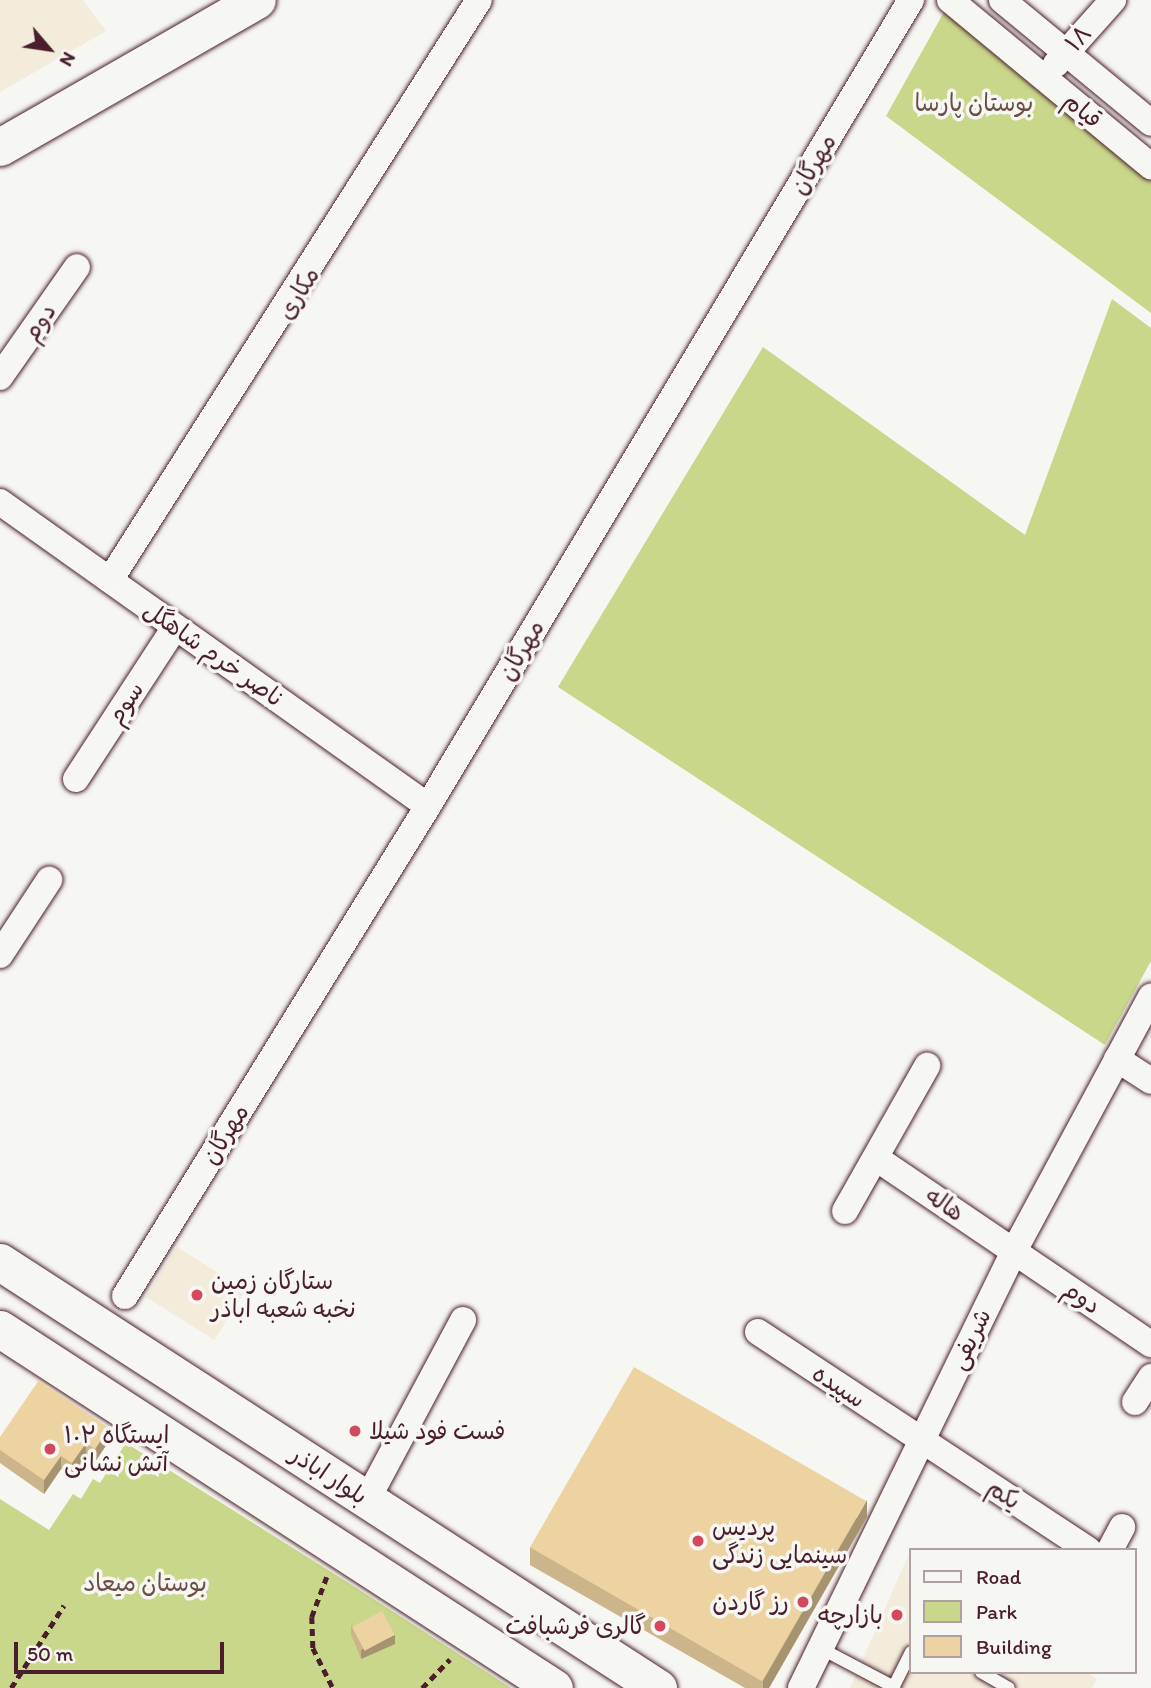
<!DOCTYPE html>
<meta charset="utf-8">
<style>
body{margin:0}
#map{position:relative;width:1151px;height:1688px;overflow:hidden;background:#f6f6f2;font-family:Itim,"Playpen Sans Arabic",sans-serif}
div>[style]{position:absolute}
.built>*{inset:0;background:#f3ecda;transform-origin:0 0}
.green>*{inset:0;background:#c9d78b}
.path>*{height:4.5px;margin-top:-2.25px;transform-origin:0;background:repeating-linear-gradient(90deg,#4a1f2b 0 7px,transparent 0 12px)}
.roads{filter:drop-shadow(0 0 2px #4a1f2b) drop-shadow(0 0 2px #4a1f2b)}
.service>*{height:12px;margin:-6px;padding:0 6px;transform-origin:6px;border-radius:6px;background:#f6f6f2}
.minor>*{height:26px;margin:-13px;padding:0 13px;transform-origin:13px;border-radius:13px;background:#f6f6f2}
.secondary>*{height:37px;margin:-18.5px;padding:0 18.5px;transform-origin:18.5px;border-radius:18.5px;background:#f6f6f2}
.wall>*{inset:0;background:#ccb58b}
.shaded-wall>*{inset:0;background:#a69471}
.building>*{inset:0;background:#edd3a2;transform-origin:0 0}
.dots>*{width:19px;height:19px;translate:-50% -50%;box-sizing:border-box;border:4px solid #f6f6f2;border-radius:50%}
span{translate:-50% -50%;white-space:nowrap;text-align:center;line-height:1.15;-webkit-text-stroke:7px #f6f6f2;paint-order:stroke}
.street-label{font-size:24px;color:#4a1f2b}
.park-label{font-size:24px;color:#6a4d43}
.poi-label{font-size:24px;color:#4a1f2b}
.left{translate:0 -50%;text-align:left}
.right{translate:-100% -50%;text-align:right}
.legend{position:absolute;left:909px;top:1548px;width:228px;height:126px;box-sizing:border-box;background:#f6f6f2;border:2px solid #b1a0a2;margin:0;padding:9px 12px;list-style:none;font-size:21px;color:#4a1f2b}
.legend li{display:flex;align-items:center;gap:14px;height:35px}
.legend b{width:35px;border:2px solid #b1a0a2}
.north{position:absolute;left:14px;top:14px;width:70px;height:70px;-webkit-text-stroke:5px #f6f6f2;paint-order:stroke;rotate:119deg;font-size:19px;font-weight:700;line-height:28px;text-align:center;color:#4a1f2b}
.north::after{content:'';display:block;margin:auto;width:24px;height:32px;background:#4a1f2b;clip-path:polygon(50% 0,100% 100%,50% 72%,0 100%)}
.scale{position:absolute;left:14px;top:1642px;width:210px;height:32px;box-sizing:border-box;border:4px solid #4a1f2b;border-top:0;padding-left:9px;font-size:21px;line-height:24px;white-space:nowrap;color:#4a1f2b;-webkit-text-stroke:5px #f6f6f2;paint-order:stroke}
</style>
<div id="map">
<div class="built">
<i style="clip-path:polygon(0 0,83px 0,106px 31px,0 92px)"></i>
<i style="left:177px;top:1247px;width:81px;height:59px;rotate:32deg"></i>
<i style="clip-path:polygon(908px 1556px,911px 1672px,1087px 1672px,1097px 1679px,1092px 1688px,850px 1688px)"></i>
</div>
<div class="green">
<i style="clip-path:polygon(949px 3px,1151px 169px,1151px 313px,886px 116px)"></i>
<i style="clip-path:polygon(1112px 299px,1151px 328px,1151px 961px,1105px 1045px,558px 687px,763px 347px,1025px 535px)"></i>
<i style="clip-path:polygon(126px 1443px,355px 1587px,511px 1688px,0 1688px,0 1499px,49px 1530px,73px 1494px,81px 1499px,93px 1479px,100px 1483px)"></i>
</div>
<div class="path">
<i style="left:327px;top:1577px;width:43px;rotate:110.6deg"></i>
<i style="left:312px;top:1617px;width:31px;rotate:88deg"></i>
<i style="left:313px;top:1648px;width:45px;rotate:63.4deg"></i>
<i style="left:11px;top:1688px;width:98px;rotate:-57.4deg"></i>
<i style="left:422px;top:1688px;width:40px;rotate:-46deg"></i>
</div>
<div class="roads">
<div class="service">
<i style="left:820px;top:1648px;width:84px;rotate:27.8deg"></i>
<i style="left:981px;top:1672px;width:32px;rotate:30deg"></i>
<i style="left:893px;top:1688px;width:40px;rotate:-63.4deg"></i>
</div>
<div class="minor">
<i style="left:950px;top:0;width:261px;rotate:39.6deg"></i>
<i style="left:1002px;top:0;width:193px;rotate:39.5deg"></i>
<i style="left:1056px;top:64px;width:86px;rotate:-48.3deg"></i>
<i style="left:0;top:377px;width:134px;rotate:-55deg"></i>
<i style="left:0;top:502px;width:525px;rotate:35.39deg"></i>
<i style="left:110px;top:580px;width:687px;rotate:-57.54deg"></i>
<i style="left:76px;top:779px;width:181px;rotate:-56.9deg"></i>
<i style="left:0;top:955px;width:90px;rotate:-56.8deg"></i>
<i style="left:1117px;top:1059px;width:40px;rotate:32.9deg"></i>
<i style="left:876px;top:1158px;width:332px;rotate:34.1deg"></i>
<i style="left:845px;top:1211px;width:167px;rotate:-60.5deg"></i>
<i style="left:125px;top:1296px;width:576px;rotate:-58.27deg"></i>
<i style="left:428px;top:806px;width:940px;rotate:-59.07deg"></i>
<i style="left:758px;top:1332px;width:396px;rotate:33.4deg"></i>
<i style="left:1135px;top:1402px;width:30px;rotate:-57deg"></i>
<i style="left:367px;top:1500px;width:204px;rotate:-61.9deg"></i>
<i style="left:1110px;top:1550px;width:26px;rotate:-62deg"></i>
<i style="left:801px;top:1688px;width:486px;rotate:-64deg"></i>
<i style="left:1014px;top:1251px;width:289px;rotate:-61.7deg"></i>
</div>
<div class="secondary">
<i style="left:0;top:147px;width:296px;rotate:-29.8deg"></i>
<i style="left:0;top:1262px;width:784px;rotate:32.92deg"></i>
<i style="left:0;top:1329px;width:660px;rotate:32.94deg"></i>
</div>
</div>
<div class="wall">
<i style="clip-path:polygon(0 1437px,109px 1441px,95px 1462px,86px 1456px,72px 1477px,61px 1469px,44px 1494px,0 1463px)"></i>
<i style="clip-path:polygon(867px 1517px,769px 1688px,745px 1688px,530px 1565px,530px 1547px)"></i>
<i style="clip-path:polygon(351px 1625px,395px 1644px,361px 1659px,351px 1634px)"></i>
</div>
<div class="shaded-wall">
<i style="clip-path:polygon(109px 1428px,109px 1441px,95px 1462px,95px 1449px)"></i>
<i style="clip-path:polygon(86px 1443px,86px 1456px,72px 1477px,72px 1463px)"></i>
<i style="clip-path:polygon(61px 1456px,61px 1469px,44px 1494px,44px 1480px)"></i>
<i style="clip-path:polygon(867px 1500px,867px 1517px,769px 1688px,763px 1688px,763px 1681px)"></i>
<i style="clip-path:polygon(395px 1635px,395px 1644px,361px 1659px,361px 1650px)"></i>
</div>
<div class="building">
<i style="left:634px;top:1367px;width:268px;height:208px;rotate:30deg"></i>
<i style="clip-path:polygon(39px 1380px,109px 1428px,95px 1449px,86px 1443px,72px 1463px,61px 1456px,44px 1480px,0 1450px,0 1437px)"></i>
<i style="left:382px;top:1611px;width:27px;height:34px;rotate:62deg"></i>
</div>
<div class="dots">
<i style="left:197px;top:1295px;background:#d1495b"></i>
<i style="left:355px;top:1431px;background:#d1495b"></i>
<i style="left:50px;top:1449px;background:#d1495b"></i>
<i style="left:698px;top:1541px;background:#d1495b"></i>
<i style="left:803px;top:1602px;background:#d1495b"></i>
<i style="left:897px;top:1615px;background:#d1495b"></i>
<i style="left:660px;top:1626px;background:#d1495b"></i>
</div>
<div class="street-label">
<span style="left:1078px;top:38px;rotate:-48deg">۱۸</span>
<span style="left:1083px;top:110px;rotate:39deg">قیام</span>
<span style="left:813px;top:164px;rotate:-59deg">مهرگان</span>
<span style="left:298px;top:293px;rotate:-57deg">مکاری</span>
<span style="left:39px;top:322px;rotate:-55deg">دوم</span>
<span style="left:521px;top:650px;rotate:-59deg">مهرگان</span>
<span style="left:214px;top:654px;rotate:35deg">ناصر خرم شاهگل</span>
<span style="left:125px;top:703px;rotate:-57deg">سوم</span>
<span style="left:225px;top:1134px;rotate:-58deg">مهرگان</span>
<span style="left:945px;top:1204px;rotate:34deg">هاله</span>
<span style="left:1082px;top:1297px;rotate:34deg">دوم</span>
<span style="left:970px;top:1339px;rotate:-64deg">شریفی</span>
<span style="left:839px;top:1386px;rotate:33deg">سپیده</span>
<span style="left:329px;top:1475px;rotate:33deg">بلوار اباذر</span>
<span style="left:1004px;top:1494px;rotate:33deg">یکم</span>
</div>
<div class="park-label">
<span style="left:974px;top:103px">بوستان پارسا</span>
<span style="left:145px;top:1583px">بوستان میعاد</span>
</div>
<div class="poi-label">
<span class="left" style="left:211px;top:1295px">ستارگان زمین<br>نخبه شعبه اباذر</span>
<span class="left" style="left:369px;top:1431px">فست فود شیلا</span>
<span class="left" style="left:64px;top:1449px">ایستگاه ۱۰۲<br>آتش نشانی</span>
<span class="left" style="left:712px;top:1541px">پردیس<br>سینمایی زندگی</span>
<span class="right" style="left:789px;top:1602px">رز گاردن</span>
<span class="right" style="left:883px;top:1615px">بازارچه</span>
<span class="right" style="left:646px;top:1626px">گالری فرشبافت</span>
</div>
<ul class="legend">
<li><b style="height:9px;background:#f6f6f2"></b>Road</li>
<li><b style="height:19px;background:#c9d78b"></b>Park</li>
<li><b style="height:19px;background:#edd3a2"></b>Building</li>
</ul>
<div class="north">N</div>
<div class="scale">50 m</div>
</div>
